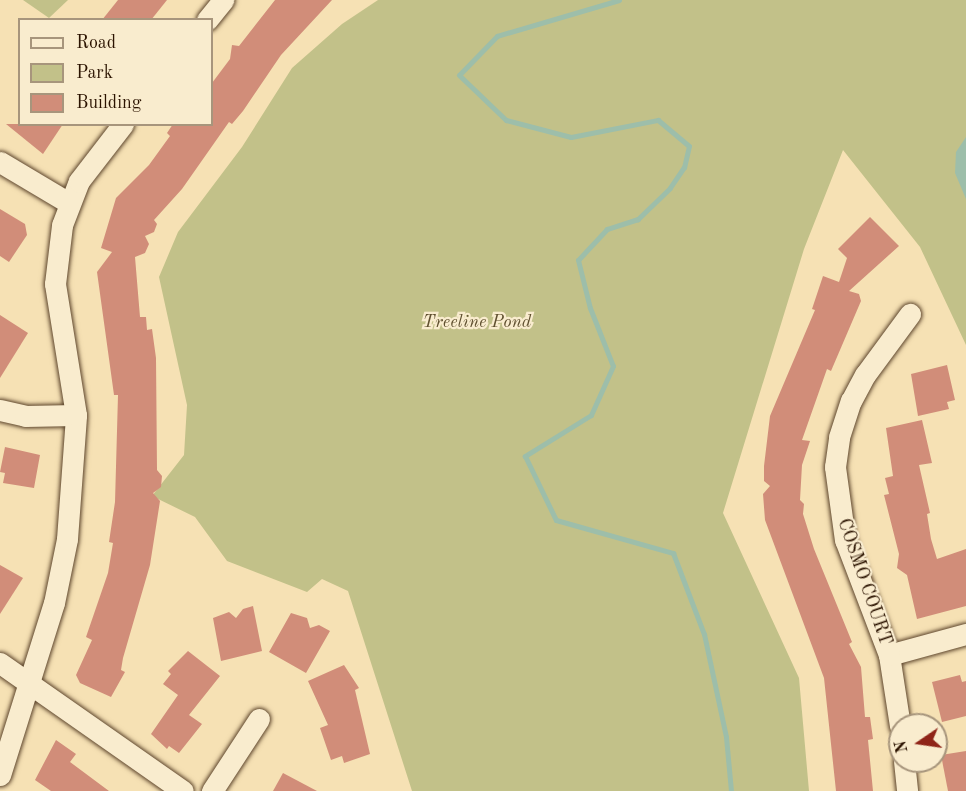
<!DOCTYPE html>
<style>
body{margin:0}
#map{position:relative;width:966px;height:791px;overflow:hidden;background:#f6e1b4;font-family:"Old Standard TT",serif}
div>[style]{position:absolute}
.green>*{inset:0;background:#c2c189}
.water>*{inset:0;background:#9dbeaa}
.stream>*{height:5px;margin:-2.5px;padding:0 2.5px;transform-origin:2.5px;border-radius:2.5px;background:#9dbeaa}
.building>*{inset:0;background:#d18d79}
.roads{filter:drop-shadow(0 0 2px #5e462d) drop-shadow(0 0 2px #5e462d)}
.minor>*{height:21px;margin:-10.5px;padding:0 10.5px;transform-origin:10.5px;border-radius:10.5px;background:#f9ecce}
span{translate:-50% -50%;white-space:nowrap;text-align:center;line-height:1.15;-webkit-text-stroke:4.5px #f9ecce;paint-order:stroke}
.park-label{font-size:18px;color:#605030;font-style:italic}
.street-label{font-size:18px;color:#2b1300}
.legend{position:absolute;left:18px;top:18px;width:195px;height:108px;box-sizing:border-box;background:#f9ecce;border:2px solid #a7957c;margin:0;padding:8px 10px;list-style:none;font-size:18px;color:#2b1300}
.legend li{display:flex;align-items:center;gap:12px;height:30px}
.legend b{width:30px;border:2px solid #a7957c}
.north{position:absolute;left:888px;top:713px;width:60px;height:60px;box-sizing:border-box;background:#f9ecce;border:2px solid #a7957c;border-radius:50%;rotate:257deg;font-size:16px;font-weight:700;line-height:24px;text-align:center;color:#2b1300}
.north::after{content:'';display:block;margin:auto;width:21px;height:27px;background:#8f2418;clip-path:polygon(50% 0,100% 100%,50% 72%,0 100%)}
</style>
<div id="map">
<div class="green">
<i style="clip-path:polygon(23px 0,68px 0,49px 18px)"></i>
<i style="clip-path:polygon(378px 0,966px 0,966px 345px,920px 247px,843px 150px,804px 249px,723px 513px,799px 678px,809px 791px,412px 791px,348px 591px,322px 579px,307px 592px,227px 561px,195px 517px,152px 496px,184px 455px,187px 405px,159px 277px,178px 232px,242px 147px,292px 68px,342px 24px)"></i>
</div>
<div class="water">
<i style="clip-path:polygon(966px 137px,966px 199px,955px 173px,956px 152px)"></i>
</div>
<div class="stream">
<i style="left:619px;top:0;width:127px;rotate:163.6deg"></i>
<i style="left:497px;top:36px;width:54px;rotate:134.3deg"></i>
<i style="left:459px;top:75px;width:65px;rotate:43.8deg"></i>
<i style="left:506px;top:120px;width:67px;rotate:14.7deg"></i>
<i style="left:571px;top:137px;width:89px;rotate:-11.1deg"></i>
<i style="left:658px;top:120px;width:40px;rotate:40deg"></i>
<i style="left:689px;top:146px;width:22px;rotate:103deg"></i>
<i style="left:684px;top:167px;width:25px;rotate:124deg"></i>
<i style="left:670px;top:188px;width:45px;rotate:135.9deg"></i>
<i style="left:638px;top:219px;width:33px;rotate:162deg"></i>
<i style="left:607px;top:229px;width:42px;rotate:133.1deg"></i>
<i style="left:578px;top:260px;width:49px;rotate:76deg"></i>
<i style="left:590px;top:308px;width:62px;rotate:68.4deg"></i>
<i style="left:613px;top:366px;width:54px;rotate:114.2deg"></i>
<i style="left:591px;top:415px;width:78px;rotate:148.2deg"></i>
<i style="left:525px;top:456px;width:71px;rotate:64.2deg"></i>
<i style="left:556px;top:520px;width:122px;rotate:15.8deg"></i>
<i style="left:673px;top:553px;width:87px;rotate:69.1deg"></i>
<i style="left:704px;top:634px;width:105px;rotate:77.9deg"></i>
<i style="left:726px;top:737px;width:54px;rotate:84.7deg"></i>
</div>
<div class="building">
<i style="clip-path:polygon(118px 0,167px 0,151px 20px,102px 20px)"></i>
<i style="clip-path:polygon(275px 0,332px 0,281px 55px,243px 111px,232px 124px,229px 122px,182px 189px,154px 220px,157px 224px,154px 232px,145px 236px,149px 244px,145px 253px,135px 257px,140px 317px,146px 317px,147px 330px,152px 329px,156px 358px,157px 470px,162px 476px,161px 487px,153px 493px,160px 501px,150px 565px,123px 658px,121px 670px,125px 672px,111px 697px,80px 683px,76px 675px,92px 640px,86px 637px,108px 573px,113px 543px,109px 542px,115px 502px,118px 395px,114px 395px,97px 272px,112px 252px,101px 248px,116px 198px,149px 165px,170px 136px,167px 133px,173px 124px,212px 124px,212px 83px,230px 59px,232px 45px,239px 46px)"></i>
<i style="clip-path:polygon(6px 124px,63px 124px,43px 154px)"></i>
<i style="clip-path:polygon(0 209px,25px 224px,27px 235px,9px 262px,0 256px)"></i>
<i style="clip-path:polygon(870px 217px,899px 246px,849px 291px,859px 294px,861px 301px,831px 371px,827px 369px,802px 440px,810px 441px,802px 465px,800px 500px,804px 504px,803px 514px,814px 549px,852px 642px,849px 644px,861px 667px,865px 717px,870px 717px,873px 739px,868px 740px,873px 791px,836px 791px,824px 678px,765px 520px,763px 494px,770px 486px,764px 481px,764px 466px,770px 416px,815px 310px,812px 309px,823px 276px,839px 282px,847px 258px,838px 249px)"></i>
<i style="clip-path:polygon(0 315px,28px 333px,0 378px)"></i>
<i style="clip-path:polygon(947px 365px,955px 400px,947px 402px,949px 409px,918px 416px,911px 374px)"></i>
<i style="clip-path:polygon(922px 420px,932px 463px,919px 465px,930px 513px,927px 514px,931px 539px,937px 559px,966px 549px,966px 606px,917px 619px,907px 575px,897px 568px,899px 554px,884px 495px,889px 494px,885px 478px,893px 476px,886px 428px)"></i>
<i style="clip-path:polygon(5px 447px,40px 455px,34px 488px,3px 483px,5px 473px,0 472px)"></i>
<i style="clip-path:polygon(0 565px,23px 578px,0 614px)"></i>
<i style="clip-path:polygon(253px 606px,262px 651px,221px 661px,213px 618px,229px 612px,236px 618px,243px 609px)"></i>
<i style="clip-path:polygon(291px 613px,307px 618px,310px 628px,319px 625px,330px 631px,306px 673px,269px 652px)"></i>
<i style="clip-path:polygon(188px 651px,220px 676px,189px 715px,202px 724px,179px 753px,169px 746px,167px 749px,151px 734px,178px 695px,163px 684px,171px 674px,168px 671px)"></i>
<i style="clip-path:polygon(344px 665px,359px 688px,355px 690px,370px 754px,344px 763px,342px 756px,331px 760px,320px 728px,328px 725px,308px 681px)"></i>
<i style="clip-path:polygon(960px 675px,962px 682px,966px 681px,966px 716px,942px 722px,932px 682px)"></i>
<i style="clip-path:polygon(56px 740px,76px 754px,70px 762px,109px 791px,51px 791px,35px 780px)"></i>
<i style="clip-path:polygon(966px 751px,966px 791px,948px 791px,941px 755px)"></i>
<i style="clip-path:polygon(283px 773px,317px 791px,273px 791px)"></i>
</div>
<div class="roads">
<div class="minor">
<i style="left:207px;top:20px;width:26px;rotate:-51deg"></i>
<i style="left:0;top:162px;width:80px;rotate:30.7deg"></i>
<i style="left:0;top:410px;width:26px;rotate:13deg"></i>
<i style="left:25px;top:416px;width:51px;rotate:-1.1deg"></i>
<i style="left:889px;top:655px;width:80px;rotate:-15.3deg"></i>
<i style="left:0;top:663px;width:223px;rotate:35deg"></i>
<i style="left:900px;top:726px;width:72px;rotate:-98.8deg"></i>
<i style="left:889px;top:655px;width:123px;rotate:-110.9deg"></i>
<i style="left:845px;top:540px;width:74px;rotate:-97.8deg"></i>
<i style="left:835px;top:467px;width:30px;rotate:-82deg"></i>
<i style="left:839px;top:437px;width:38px;rotate:-72deg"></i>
<i style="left:851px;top:401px;width:30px;rotate:-62deg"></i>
<i style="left:865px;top:375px;width:76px;rotate:-53.6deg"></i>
<i style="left:904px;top:761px;width:30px;rotate:84deg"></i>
<i style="left:0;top:775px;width:180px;rotate:-72.6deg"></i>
<i style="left:54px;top:603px;width:65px;rotate:-78.5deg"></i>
<i style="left:67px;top:539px;width:124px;rotate:-85.8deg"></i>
<i style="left:76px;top:415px;width:133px;rotate:-99.1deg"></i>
<i style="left:55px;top:284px;width:59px;rotate:-83.2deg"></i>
<i style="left:62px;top:225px;width:47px;rotate:-68.9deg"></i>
<i style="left:79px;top:181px;width:72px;rotate:-52.3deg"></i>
<i style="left:212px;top:791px;width:86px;rotate:-56.9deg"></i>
</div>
</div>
<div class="park-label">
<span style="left:477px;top:322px">Treeline Pond</span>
</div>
<div class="street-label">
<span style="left:864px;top:582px;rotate:71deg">COSMO COURT</span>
</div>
<ul class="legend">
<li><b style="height:8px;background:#f9ecce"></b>Road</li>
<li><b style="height:16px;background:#c2c189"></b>Park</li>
<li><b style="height:16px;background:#d18d79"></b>Building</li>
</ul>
<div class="north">N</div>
</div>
